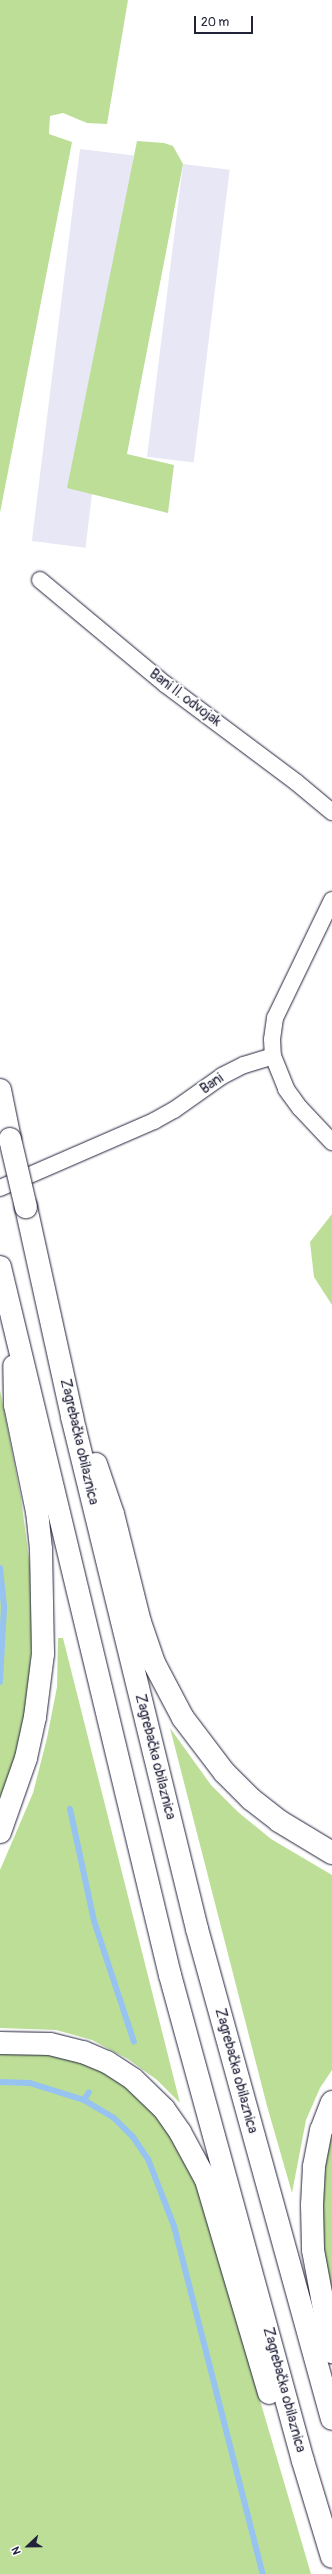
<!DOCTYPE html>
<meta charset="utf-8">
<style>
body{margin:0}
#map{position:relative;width:332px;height:2574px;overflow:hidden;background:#fff;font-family:Pangolin,sans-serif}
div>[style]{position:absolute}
.built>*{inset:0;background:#e8e7f5;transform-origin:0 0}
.green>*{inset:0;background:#bdde97}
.stream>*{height:6px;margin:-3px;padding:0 3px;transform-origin:3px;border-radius:3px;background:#96c3f0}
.roads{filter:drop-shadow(0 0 1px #22223b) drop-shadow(0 0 1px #22223b)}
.street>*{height:16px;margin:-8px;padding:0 8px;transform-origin:8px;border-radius:8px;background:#fff}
.highway>*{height:22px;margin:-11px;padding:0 11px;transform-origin:11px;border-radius:11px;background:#fff}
.bridges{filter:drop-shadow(0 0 1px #22223b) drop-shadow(0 0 1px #22223b)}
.highway-bridge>*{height:22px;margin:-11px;padding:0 11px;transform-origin:11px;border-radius:11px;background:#fff}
span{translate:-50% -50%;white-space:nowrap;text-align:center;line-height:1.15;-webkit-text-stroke:4px #fff;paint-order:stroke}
.street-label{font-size:14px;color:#22223b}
.north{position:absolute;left:8px;top:2526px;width:40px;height:40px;-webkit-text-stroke:3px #fff;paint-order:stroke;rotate:248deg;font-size:11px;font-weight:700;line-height:16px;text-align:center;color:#22223b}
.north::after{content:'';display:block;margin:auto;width:14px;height:18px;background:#22223b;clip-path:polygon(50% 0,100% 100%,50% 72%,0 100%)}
.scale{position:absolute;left:194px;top:16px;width:59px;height:18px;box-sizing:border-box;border:2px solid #22223b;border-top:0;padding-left:5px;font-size:12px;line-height:14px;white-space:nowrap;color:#22223b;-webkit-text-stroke:3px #fff;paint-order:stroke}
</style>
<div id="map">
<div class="built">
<i style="left:80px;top:149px;width:54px;height:395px;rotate:7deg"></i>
<i style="left:183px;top:164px;width:47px;height:295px;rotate:7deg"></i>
</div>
<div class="green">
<i style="clip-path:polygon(0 0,128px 0,107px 124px,87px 123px,63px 113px,50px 116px,49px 134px,72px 142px,0 513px)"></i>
<i style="clip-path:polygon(137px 141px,164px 143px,173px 146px,183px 164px,127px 454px,174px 465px,168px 513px,67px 488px)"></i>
<i style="clip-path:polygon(332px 1214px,332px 1305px,314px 1277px,310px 1242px)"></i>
<i style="clip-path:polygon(0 1390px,21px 1498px,34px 1597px,29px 1692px,12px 1772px,0 1803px)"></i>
<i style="clip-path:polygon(58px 1638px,63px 1638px,180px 2103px,157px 2080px,128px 2059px,92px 2040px,56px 2030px,0 2028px,0 1870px,33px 1793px,47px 1738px,57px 1687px)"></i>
<i style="clip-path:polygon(170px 1728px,211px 1785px,238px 1812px,271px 1839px,332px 1875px,332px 2070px,320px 2088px,306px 2120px,292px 2193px,267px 2106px)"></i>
<i style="clip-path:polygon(0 2050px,22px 2050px,75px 2060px,102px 2071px,127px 2085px,161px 2120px,197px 2186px,311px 2574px,0 2574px)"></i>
<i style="clip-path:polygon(332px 2126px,332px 2306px,320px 2240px,325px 2148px)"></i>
</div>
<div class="stream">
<i style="left:0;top:1568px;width:39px;rotate:84deg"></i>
<i style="left:4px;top:1607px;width:75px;rotate:93.1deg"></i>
<i style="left:70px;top:1809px;width:115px;rotate:77.9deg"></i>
<i style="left:94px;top:1921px;width:127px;rotate:71.7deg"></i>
<i style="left:0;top:2082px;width:30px;rotate:2deg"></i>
<i style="left:30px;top:2083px;width:57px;rotate:17.5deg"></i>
<i style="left:84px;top:2100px;width:35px;rotate:31deg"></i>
<i style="left:114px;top:2118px;width:27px;rotate:45deg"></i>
<i style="left:133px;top:2137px;width:27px;rotate:56deg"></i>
<i style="left:148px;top:2159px;width:72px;rotate:68.8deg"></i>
<i style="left:174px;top:2226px;width:359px;rotate:75.7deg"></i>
<i style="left:84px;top:2100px;width:9px;rotate:-58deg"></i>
</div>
<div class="roads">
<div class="street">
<i style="left:40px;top:580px;width:163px;rotate:39.8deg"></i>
<i style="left:165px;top:684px;width:164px;rotate:36.8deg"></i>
<i style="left:296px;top:782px;width:47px;rotate:39.8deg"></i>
<i style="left:332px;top:900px;width:131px;rotate:115.8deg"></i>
<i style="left:275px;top:1018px;width:21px;rotate:98deg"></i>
<i style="left:272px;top:1039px;width:17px;rotate:87deg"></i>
<i style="left:273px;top:1056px;width:35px;rotate:68deg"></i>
<i style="left:286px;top:1089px;width:24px;rotate:54deg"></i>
<i style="left:300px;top:1108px;width:47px;rotate:46.7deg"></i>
<i style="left:0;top:1188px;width:168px;rotate:-23.5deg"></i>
<i style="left:154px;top:1121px;width:23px;rotate:-29deg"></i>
<i style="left:174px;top:1110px;width:59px;rotate:-35.3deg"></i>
<i style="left:222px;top:1076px;width:25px;rotate:-27deg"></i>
<i style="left:244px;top:1065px;width:30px;rotate:-17deg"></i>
</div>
<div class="highway">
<i style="left:0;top:1090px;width:50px;rotate:78.5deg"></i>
<i style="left:26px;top:1207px;width:215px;rotate:77.6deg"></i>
<i style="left:72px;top:1417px;width:527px;rotate:76.28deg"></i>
<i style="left:197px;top:1929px;width:508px;rotate:74.6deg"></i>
<i style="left:0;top:1267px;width:728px;rotate:76.5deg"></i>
<i style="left:170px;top:1975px;width:504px;rotate:74.7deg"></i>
<i style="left:303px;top:2461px;width:100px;rotate:73.2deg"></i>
<i style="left:96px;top:1464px;width:53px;rotate:71.2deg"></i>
<i style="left:113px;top:1514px;width:111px;rotate:76deg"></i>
<i style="left:140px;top:1622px;width:43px;rotate:71.1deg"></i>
<i style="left:154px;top:1663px;width:62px;rotate:62.2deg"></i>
<i style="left:183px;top:1718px;width:68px;rotate:52.8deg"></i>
<i style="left:224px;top:1772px;width:38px;rotate:45deg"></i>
<i style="left:251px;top:1799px;width:36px;rotate:38deg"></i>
<i style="left:279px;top:1821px;width:62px;rotate:31.1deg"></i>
<i style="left:0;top:1832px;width:78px;rotate:-70.6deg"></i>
<i style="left:26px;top:1758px;width:42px;rotate:-77.6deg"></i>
<i style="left:35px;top:1717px;width:64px;rotate:-82.8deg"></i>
<i style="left:43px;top:1654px;width:105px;rotate:-91.1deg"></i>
<i style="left:41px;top:1549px;width:37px;rotate:-96deg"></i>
<i style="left:37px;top:1512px;width:109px;rotate:-101.6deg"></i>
<i style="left:15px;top:1405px;width:39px;rotate:-91deg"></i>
<i style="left:0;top:2043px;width:50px;rotate:1.1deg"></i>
<i style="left:50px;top:2044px;width:34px;rotate:14deg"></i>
<i style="left:83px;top:2052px;width:26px;rotate:23deg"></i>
<i style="left:107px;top:2062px;width:31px;rotate:33deg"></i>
<i style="left:133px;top:2079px;width:43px;rotate:44.1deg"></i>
<i style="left:164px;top:2109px;width:28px;rotate:55deg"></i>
<i style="left:180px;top:2132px;width:55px;rotate:61.6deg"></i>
<i style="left:206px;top:2180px;width:222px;rotate:73.5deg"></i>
<i style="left:332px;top:2102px;width:30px;rotate:111deg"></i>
<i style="left:321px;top:2130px;width:38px;rotate:101deg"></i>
<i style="left:314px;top:2167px;width:38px;rotate:93deg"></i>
<i style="left:312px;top:2205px;width:45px;rotate:88.7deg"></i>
<i style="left:313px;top:2250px;width:104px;rotate:79.4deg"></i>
</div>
</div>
<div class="bridges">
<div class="highway-bridge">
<i style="left:10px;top:1139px;width:70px;rotate:76.8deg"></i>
</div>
</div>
<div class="street-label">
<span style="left:185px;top:698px;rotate:37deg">Bani II. odvojak</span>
<span style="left:212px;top:1084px;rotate:-35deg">Bani</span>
<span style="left:79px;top:1442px;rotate:77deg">Zagrebačka obilaznica</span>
<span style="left:155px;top:1757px;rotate:76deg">Zagrebačka obilaznica</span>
<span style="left:236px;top:2071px;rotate:75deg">Zagrebačka obilaznica</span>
<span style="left:284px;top:2390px;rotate:75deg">Zagrebačka obilaznica</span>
</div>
<div class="north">N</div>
<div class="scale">20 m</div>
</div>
